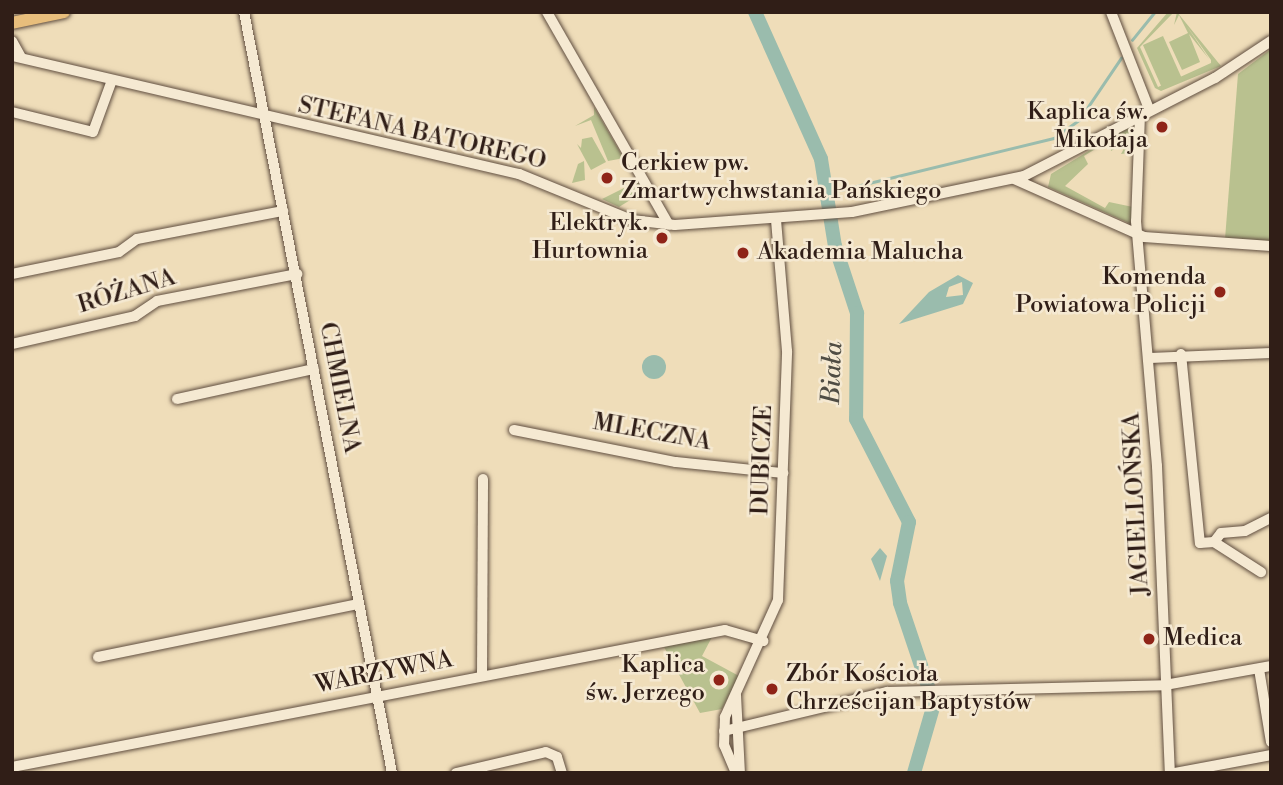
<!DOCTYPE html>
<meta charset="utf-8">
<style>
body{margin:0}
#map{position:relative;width:1283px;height:785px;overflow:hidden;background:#efddb9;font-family:"Libre Bodoni",serif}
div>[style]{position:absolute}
.green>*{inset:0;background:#b9c18f;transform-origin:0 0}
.water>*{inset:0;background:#9abcad}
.round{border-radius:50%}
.stream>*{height:2.5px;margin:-1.25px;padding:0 1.25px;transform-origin:1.25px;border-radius:1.25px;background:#9abcad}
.river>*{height:14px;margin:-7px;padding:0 7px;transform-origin:7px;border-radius:7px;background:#9abcad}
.roads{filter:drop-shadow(0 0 2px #604e40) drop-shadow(0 0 2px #604e40)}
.minor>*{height:10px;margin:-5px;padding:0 5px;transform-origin:5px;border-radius:5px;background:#f5e9d2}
.major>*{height:12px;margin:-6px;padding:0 6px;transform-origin:6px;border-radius:6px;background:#e8be7c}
.dots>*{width:19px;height:19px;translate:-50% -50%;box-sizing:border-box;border:4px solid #f5e9d2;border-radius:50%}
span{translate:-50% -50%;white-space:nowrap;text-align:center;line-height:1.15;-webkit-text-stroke:5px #f5e9d2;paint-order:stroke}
.poi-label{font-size:24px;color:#301e17}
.right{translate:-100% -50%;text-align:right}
.left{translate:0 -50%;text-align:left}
.street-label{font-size:24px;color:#301e17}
.water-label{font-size:26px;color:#504d44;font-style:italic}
.frame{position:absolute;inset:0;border:14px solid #301e17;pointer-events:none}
</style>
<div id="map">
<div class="green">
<i style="clip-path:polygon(1168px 12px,1174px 12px,1140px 47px,1158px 87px,1211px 63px,1211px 60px,1186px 25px,1209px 59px,1189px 34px,1200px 62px,1182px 70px,1169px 42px,1188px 33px,1179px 15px,1174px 25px,1177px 12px,1221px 66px,1161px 91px,1155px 88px,1137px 48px)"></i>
<i style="left:1163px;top:36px;width:46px;height:22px;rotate:66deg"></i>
<i style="clip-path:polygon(1271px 49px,1271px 242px,1225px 239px,1238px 74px)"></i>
<i style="clip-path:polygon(594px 107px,623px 157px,619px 159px,608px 161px,591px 120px,575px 126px,594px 115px)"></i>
<i style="clip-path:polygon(1136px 122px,1137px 152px,1121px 154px,1128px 141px,1111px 151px,1110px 140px,1084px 156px,1088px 164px,1065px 186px,1105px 208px,1109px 202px,1133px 207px,1131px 224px,1048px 187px,1051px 174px)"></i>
<i style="clip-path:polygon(592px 137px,606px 162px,591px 170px,577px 144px,581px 148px,582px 139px)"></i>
<i style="clip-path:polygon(584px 161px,585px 180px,572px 183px,578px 164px)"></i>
<i style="clip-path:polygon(638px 181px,643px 192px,619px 207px,602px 199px)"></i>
<i style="clip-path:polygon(712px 637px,702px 656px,739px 676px,722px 709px,700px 713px,664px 647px)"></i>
</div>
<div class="water">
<i style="clip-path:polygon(evenodd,958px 275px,973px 283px,963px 304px,899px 324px,929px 292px,958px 275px,962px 282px,963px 295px,946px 297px,949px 287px,962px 282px)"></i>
<i class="round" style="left:642px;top:355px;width:24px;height:24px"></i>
<i style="clip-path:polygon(880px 548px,887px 556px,880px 581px,871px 559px)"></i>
</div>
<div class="stream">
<i style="left:1132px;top:40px;width:36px;rotate:-51deg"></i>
<i style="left:828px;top:193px;width:233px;rotate:-13.7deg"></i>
<i style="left:1054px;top:138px;width:31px;rotate:-36deg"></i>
<i style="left:1079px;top:120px;width:75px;rotate:-55.9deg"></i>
</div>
<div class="river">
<i style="left:755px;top:12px;width:161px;rotate:65.8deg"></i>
<i style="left:821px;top:159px;width:88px;rotate:80.9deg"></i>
<i style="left:835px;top:246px;width:71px;rotate:71.8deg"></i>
<i style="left:857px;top:313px;width:106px;rotate:90.5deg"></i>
<i style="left:856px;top:419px;width:116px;rotate:62.8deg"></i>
<i style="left:909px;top:522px;width:60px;rotate:101.5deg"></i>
<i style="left:897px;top:581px;width:22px;rotate:82deg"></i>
<i style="left:900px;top:603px;width:107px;rotate:71.4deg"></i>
<i style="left:934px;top:704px;width:72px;rotate:106.2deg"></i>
</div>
<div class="roads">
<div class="minor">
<i style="left:244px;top:12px;width:775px;rotate:78.99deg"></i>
<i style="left:547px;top:12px;width:245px;rotate:60.2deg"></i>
<i style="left:1111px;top:12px;width:104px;rotate:68.6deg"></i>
<i style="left:12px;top:41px;width:18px;rotate:61deg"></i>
<i style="left:12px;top:56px;width:521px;rotate:13.1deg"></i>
<i style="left:519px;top:174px;width:122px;rotate:22.2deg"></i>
<i style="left:632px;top:220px;width:43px;rotate:6.6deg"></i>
<i style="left:675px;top:225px;width:177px;rotate:-4.2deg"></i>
<i style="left:852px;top:212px;width:176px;rotate:-11.8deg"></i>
<i style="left:1024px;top:176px;width:215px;rotate:-27.2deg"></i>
<i style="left:1215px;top:78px;width:67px;rotate:-33.5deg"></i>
<i style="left:12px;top:112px;width:83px;rotate:13.9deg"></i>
<i style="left:93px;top:132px;width:55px;rotate:-69.9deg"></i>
<i style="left:1140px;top:114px;width:107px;rotate:92.1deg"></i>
<i style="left:1136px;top:221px;width:246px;rotate:85.1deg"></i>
<i style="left:1157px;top:466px;width:307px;rotate:87.6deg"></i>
<i style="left:1014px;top:179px;width:142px;rotate:24deg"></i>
<i style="left:1144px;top:237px;width:127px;rotate:4.1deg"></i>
<i style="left:12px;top:274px;width:109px;rotate:-11.6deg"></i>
<i style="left:119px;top:252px;width:22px;rotate:-36deg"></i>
<i style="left:137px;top:239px;width:149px;rotate:-10.9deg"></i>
<i style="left:12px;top:344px;width:126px;rotate:-12.8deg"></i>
<i style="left:135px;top:316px;width:27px;rotate:-34deg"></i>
<i style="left:157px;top:301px;width:143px;rotate:-10.9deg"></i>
<i style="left:1181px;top:354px;width:190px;rotate:84.3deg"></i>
<i style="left:1200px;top:543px;width:14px;rotate:-4deg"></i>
<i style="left:1214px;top:542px;width:56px;rotate:32.6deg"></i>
<i style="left:1150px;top:358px;width:121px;rotate:-2.4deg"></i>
<i style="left:177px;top:399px;width:140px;rotate:-12.4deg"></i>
<i style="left:514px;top:430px;width:165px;rotate:11.2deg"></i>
<i style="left:676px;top:462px;width:108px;rotate:5.9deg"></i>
<i style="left:1214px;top:542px;width:11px;rotate:-52deg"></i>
<i style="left:1221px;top:533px;width:24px;rotate:-5deg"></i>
<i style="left:1245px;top:531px;width:29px;rotate:-27deg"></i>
<i style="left:98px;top:657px;width:266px;rotate:-11.5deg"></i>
<i style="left:1259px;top:669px;width:74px;rotate:80.7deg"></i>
<i style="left:482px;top:675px;width:196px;rotate:-89.7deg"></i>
<i style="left:736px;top:695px;width:78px;rotate:87.1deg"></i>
<i style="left:724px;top:731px;width:168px;rotate:-13.5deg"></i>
<i style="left:887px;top:692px;width:278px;rotate:-1.4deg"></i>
<i style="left:1165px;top:685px;width:108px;rotate:-10.2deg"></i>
<i style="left:12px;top:767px;width:726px;rotate:-10.88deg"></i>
<i style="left:725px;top:630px;width:40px;rotate:16deg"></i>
<i style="left:456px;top:773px;width:92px;rotate:-13.1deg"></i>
<i style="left:546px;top:752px;width:12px;rotate:24deg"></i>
<i style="left:557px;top:757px;width:17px;rotate:73deg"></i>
<i style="left:736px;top:773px;width:30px;rotate:-113deg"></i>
<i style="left:724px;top:745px;width:28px;rotate:-88deg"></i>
<i style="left:725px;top:717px;width:128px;rotate:-65.6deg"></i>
<i style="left:778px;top:600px;width:249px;rotate:-87.9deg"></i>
<i style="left:787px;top:351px;width:130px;rotate:-94.8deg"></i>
<i style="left:1175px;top:773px;width:98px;rotate:-10.6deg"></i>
</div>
<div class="major">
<i style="left:12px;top:23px;width:53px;rotate:-11.9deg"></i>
</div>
</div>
<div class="dots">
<i style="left:1162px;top:127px;background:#8f2418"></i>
<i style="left:607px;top:178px;background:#8f2418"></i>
<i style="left:662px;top:238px;background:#8f2418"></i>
<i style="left:743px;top:253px;background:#8f2418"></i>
<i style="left:1220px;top:292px;background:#8f2418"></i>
<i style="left:1149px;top:639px;background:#8f2418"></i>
<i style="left:719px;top:680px;background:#8f2418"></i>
<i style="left:772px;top:689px;background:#8f2418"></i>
</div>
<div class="poi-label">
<span class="right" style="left:1148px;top:127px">Kaplica św.<br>Mikołaja</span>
<span class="left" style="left:621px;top:178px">Cerkiew pw.<br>Zmartwychwstania Pańskiego</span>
<span class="right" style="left:648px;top:238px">Elektryk.<br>Hurtownia</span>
<span class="left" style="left:757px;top:253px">Akademia Malucha</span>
<span class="right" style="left:1206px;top:292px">Komenda<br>Powiatowa Policji</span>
<span class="left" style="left:1163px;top:639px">Medica</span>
<span class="right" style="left:705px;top:680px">Kaplica<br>św. Jerzego</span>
<span class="left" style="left:786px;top:689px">Zbór Kościoła<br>Chrześcijan Baptystów</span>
</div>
<div class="street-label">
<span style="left:422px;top:134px;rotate:13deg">STEFANA BATOREGO</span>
<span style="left:127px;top:292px;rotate:-17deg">RÓŻANA</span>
<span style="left:339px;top:388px;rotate:79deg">CHMIELNA</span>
<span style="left:652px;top:433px;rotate:10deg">MLECZNA</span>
<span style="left:763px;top:460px;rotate:-88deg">DUBICZE</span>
<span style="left:1137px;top:504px;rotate:-93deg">JAGIELLOŃSKA</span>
<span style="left:384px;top:673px;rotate:-11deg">WARZYWNA</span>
</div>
<div class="water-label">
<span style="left:833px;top:373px;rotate:-88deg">Biała</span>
</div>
<div class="frame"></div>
</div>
